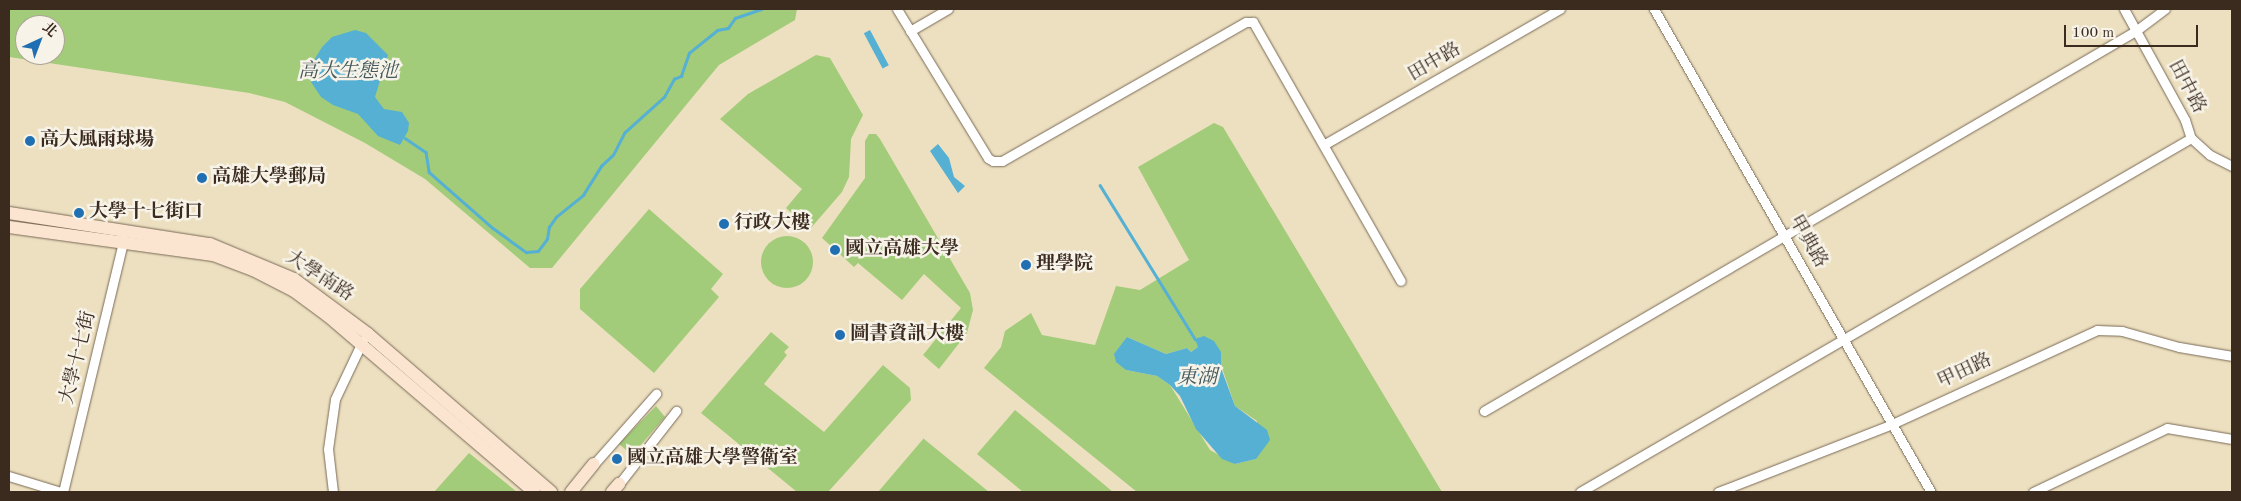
<!DOCTYPE html>
<meta charset="utf-8">
<style>
body{margin:0}
#map{position:relative;width:2241px;height:501px;overflow:hidden;background:#ede0c0;font-family:"Old Standard TT","Noto Serif TC",serif}
div>[style]{position:absolute}
.green>*{inset:0;background:#a2cc79}
.round{border-radius:50%}
.water>*{inset:0;background:#55b0d3;transform-origin:0 0}
.stream>*{height:2.5px;margin:-1.25px;padding:0 1.25px;transform-origin:1.25px;border-radius:1.25px;background:#55b0d3}
.roads{filter:drop-shadow(0 0 1px #796a57) drop-shadow(0 0 1px #796a57)}
.street>*{height:9px;margin:-4.5px;padding:0 4.5px;transform-origin:4.5px;border-radius:4.5px;background:#fff}
.secondary>*{height:12px;margin:-6px;padding:0 6px;transform-origin:6px;border-radius:6px;background:#fce5d0}
.dots>*{width:14px;height:14px;translate:-50% -50%;box-sizing:border-box;border:2px solid #f7f3e8;border-radius:50%}
span{translate:-50% -50%;white-space:nowrap;text-align:center;line-height:1.15;-webkit-text-stroke:5px #f7f3e8;paint-order:stroke}
.street-label{font-size:19px;color:#3b2a1e}
.poi-label{font-size:19px;color:#3b2a1e;font-weight:700}
.left{translate:0 -50%;text-align:left}
.water-label{font-size:20px;color:#44595d;font-style:italic}
.frame{position:absolute;inset:0;border:10px solid #3b2a1e;pointer-events:none}
.north{position:absolute;left:15px;top:15px;width:50px;height:50px;box-sizing:border-box;background:#f7f3e8;border:1px solid #aca397;border-radius:50%;rotate:43deg;font-size:14px;font-weight:700;line-height:20px;text-align:center;color:#3b2a1e}
.north::after{content:'';display:block;margin:auto;width:18px;height:22px;background:#1f6fb2;clip-path:polygon(50% 0,100% 100%,50% 72%,0 100%)}
.scale{position:absolute;left:2064px;top:25px;width:134px;height:22px;box-sizing:border-box;border:2px solid #3b2a1e;border-top:0;padding-left:6px;font-size:15px;line-height:18px;white-space:nowrap;color:#3b2a1e;-webkit-text-stroke:4px #f7f3e8;paint-order:stroke}
</style>
<div id="map">
<div class="green">
<i style="clip-path:polygon(evenodd,9px 9px,797px 9px,795px 20px,719px 65px,552px 268px,530px 268px,425px 179px,365px 143px,285px 102px,249px 93px,9px 57px,9px 9px,25px 25px,55px 25px,55px 55px,25px 55px,25px 25px)"></i>
<i style="clip-path:polygon(816px 55px,830px 58px,863px 115px,851px 139px,849px 177px,842px 192px,810px 229px,786px 208px,802px 189px,720px 119px,748px 94px)"></i>
<i style="clip-path:polygon(evenodd,1214px 123px,1223px 127px,1442px 492px,1137px 492px,984px 368px,1001px 347px,1005px 331px,1031px 313px,1042px 335px,1095px 345px,1116px 286px,1140px 290px,1189px 260px,1138px 167px,1214px 123px,1127px 337px,1166px 354px,1187px 348px,1191px 352px,1198px 347px,1220px 362px,1235px 406px,1257px 421px,1256px 459px,1235px 464px,1210px 450px,1170px 385px,1157px 376px,1126px 370px,1127px 337px)"></i>
<i style="clip-path:polygon(869px 134px,876px 134px,880px 139px,970px 293px,973px 310px,967px 333px,939px 369px,923px 355px,961px 308px,924px 274px,902px 300px,858px 263px,854px 267px,822px 238px,865px 178px,865px 141px)"></i>
<i style="clip-path:polygon(649px 209px,723px 274px,711px 289px,719px 297px,654px 373px,580px 309px,580px 289px)"></i>
<i class="round" style="left:761px;top:236px;width:52px;height:52px"></i>
<i style="clip-path:polygon(771px 332px,789px 347px,784px 352px,787px 355px,764px 384px,824px 432px,883px 365px,910px 388px,911px 400px,828px 492px,797px 492px,701px 413px)"></i>
<i style="clip-path:polygon(656px 406px,665px 417px,632px 455px,619px 444px)"></i>
<i style="clip-path:polygon(1015px 410px,1113px 492px,1023px 492px,977px 454px)"></i>
<i style="clip-path:polygon(924px 438px,924px 439px,989px 492px,878px 492px)"></i>
<i style="clip-path:polygon(469px 453px,517px 492px,434px 492px)"></i>
</div>
<div class="water">
<i style="clip-path:polygon(355px 30px,366px 33px,388px 55px,375px 97px,384px 109px,402px 112px,409px 123px,408px 131px,400px 145px,378px 136px,358px 114px,333px 105px,321px 97px,311px 82px,310px 67px,322px 47px,332px 37px)"></i>
<i style="left:870px;top:30px;width:40px;height:7px;rotate:62deg"></i>
<i style="clip-path:polygon(938px 144px,949px 158px,954px 177px,965px 186px,958px 193px,930px 151px)"></i>
<i style="clip-path:polygon(1204px 336px,1214px 341px,1221px 352px,1221px 368px,1235px 406px,1267px 430px,1270px 440px,1256px 459px,1235px 464px,1222px 459px,1196px 429px,1180px 396px,1170px 385px,1157px 376px,1126px 370px,1116px 362px,1114px 354px,1127px 337px,1166px 354px,1187px 348px,1191px 352px,1198px 347px,1195px 339px)"></i>
</div>
<div class="stream">
<i style="left:405px;top:138px;width:25px;rotate:34deg"></i>
<i style="left:426px;top:152px;width:20px;rotate:81deg"></i>
<i style="left:429px;top:172px;width:85px;rotate:41.2deg"></i>
<i style="left:493px;top:228px;width:41px;rotate:36deg"></i>
<i style="left:526px;top:252px;width:12px;rotate:-5deg"></i>
<i style="left:538px;top:251px;width:15px;rotate:-53deg"></i>
<i style="left:547px;top:239px;width:12px;rotate:-81deg"></i>
<i style="left:549px;top:227px;width:12px;rotate:-55deg"></i>
<i style="left:556px;top:217px;width:35px;rotate:-39deg"></i>
<i style="left:583px;top:195px;width:34px;rotate:-58deg"></i>
<i style="left:601px;top:166px;width:16px;rotate:-43deg"></i>
<i style="left:613px;top:155px;width:25px;rotate:-63deg"></i>
<i style="left:624px;top:133px;width:54px;rotate:-42deg"></i>
<i style="left:664px;top:97px;width:21px;rotate:-61deg"></i>
<i style="left:674px;top:79px;width:8px;rotate:-23deg"></i>
<i style="left:681px;top:76px;width:24px;rotate:-71deg"></i>
<i style="left:689px;top:53px;width:36px;rotate:-39deg"></i>
<i style="left:717px;top:30px;width:11px;rotate:-10deg"></i>
<i style="left:728px;top:28px;width:12px;rotate:-55deg"></i>
<i style="left:735px;top:18px;width:28px;rotate:-19deg"></i>
<i style="left:1100px;top:185px;width:181px;rotate:58.3deg"></i>
</div>
<div class="roads">
<div class="street">
<i style="left:897px;top:9px;width:175px;rotate:58.6deg"></i>
<i style="left:988px;top:158px;width:6px;rotate:31deg"></i>
<i style="left:993px;top:161px;width:9px"></i>
<i style="left:1002px;top:161px;width:281px;rotate:-29.7deg"></i>
<i style="left:1246px;top:22px;width:7px"></i>
<i style="left:1253px;top:22px;width:298px;rotate:60.3deg"></i>
<i style="left:1654px;top:9px;width:557px;rotate:60.17deg"></i>
<i style="left:2124px;top:9px;width:127px;rotate:61.2deg"></i>
<i style="left:2185px;top:120px;width:19px;rotate:72deg"></i>
<i style="left:2191px;top:138px;width:25px;rotate:42deg"></i>
<i style="left:2210px;top:155px;width:25px;rotate:27deg"></i>
<i style="left:910px;top:31px;width:44px;rotate:-30.1deg"></i>
<i style="left:1325px;top:144px;width:271px;rotate:-29.9deg"></i>
<i style="left:1484px;top:411px;width:756px;rotate:-30.26deg"></i>
<i style="left:2137px;top:30px;width:35px;rotate:-37deg"></i>
<i style="left:594px;top:464px;width:94px;rotate:-48.5deg"></i>
<i style="left:9px;top:476px;width:54px;rotate:17.1deg"></i>
<i style="left:619px;top:484px;width:93px;rotate:-52deg"></i>
<i style="left:63px;top:492px;width:261px;rotate:-76.5deg"></i>
<i style="left:333px;top:492px;width:43px;rotate:-96.6deg"></i>
<i style="left:328px;top:449px;width:50px;rotate:-82deg"></i>
<i style="left:335px;top:399px;width:65px;rotate:-64.6deg"></i>
<i style="left:1580px;top:492px;width:706px;rotate:-30.09deg"></i>
<i style="left:1718px;top:492px;width:187px;rotate:-21.3deg"></i>
<i style="left:1892px;top:424px;width:226px;rotate:-24.6deg"></i>
<i style="left:2097px;top:330px;width:25px;rotate:2deg"></i>
<i style="left:2122px;top:331px;width:59px;rotate:15.7deg"></i>
<i style="left:2179px;top:347px;width:54px;rotate:9.6deg"></i>
<i style="left:2033px;top:492px;width:148px;rotate:-25.5deg"></i>
<i style="left:2167px;top:428px;width:66px;rotate:9.6deg"></i>
</div>
<div class="secondary">
<i style="left:9px;top:213px;width:203px;rotate:8.8deg"></i>
<i style="left:210px;top:244px;width:91px;rotate:22.6deg"></i>
<i style="left:294px;top:279px;width:92px;rotate:36.6deg"></i>
<i style="left:368px;top:334px;width:242px;rotate:40.8deg"></i>
<i style="left:9px;top:227px;width:206px;rotate:7.8deg"></i>
<i style="left:213px;top:255px;width:43px;rotate:20.6deg"></i>
<i style="left:253px;top:270px;width:46px;rotate:27.1deg"></i>
<i style="left:294px;top:291px;width:42px;rotate:36.3deg"></i>
<i style="left:328px;top:316px;width:271px;rotate:40.5deg"></i>
<i style="left:571px;top:492px;width:36px;rotate:-51deg"></i>
<i style="left:612px;top:492px;width:11px;rotate:-49deg"></i>
</div>
</div>
<div class="dots">
<i style="left:30px;top:141px;background:#1f6fb2"></i>
<i style="left:202px;top:178px;background:#1f6fb2"></i>
<i style="left:79px;top:213px;background:#1f6fb2"></i>
<i style="left:724px;top:224px;background:#1f6fb2"></i>
<i style="left:835px;top:250px;background:#1f6fb2"></i>
<i style="left:1026px;top:265px;background:#1f6fb2"></i>
<i style="left:840px;top:335px;background:#1f6fb2"></i>
<i style="left:617px;top:459px;background:#1f6fb2"></i>
</div>
<div class="street-label">
<span style="left:1435px;top:63px;rotate:-30deg">田中路</span>
<span style="left:2186px;top:87px;rotate:62deg">田中路</span>
<span style="left:1807px;top:242px;rotate:60deg">甲典路</span>
<span style="left:319px;top:277px;rotate:33deg">大學南路</span>
<span style="left:79px;top:358px;rotate:-76deg">大學十七街</span>
<span style="left:1965px;top:372px;rotate:-25deg">甲田路</span>
</div>
<div class="poi-label">
<span class="left" style="left:40px;top:141px">高大風雨球場</span>
<span class="left" style="left:212px;top:178px">高雄大學郵局</span>
<span class="left" style="left:89px;top:213px">大學十七街口</span>
<span class="left" style="left:734px;top:224px">行政大樓</span>
<span class="left" style="left:845px;top:250px">國立高雄大學</span>
<span class="left" style="left:1036px;top:265px">理學院</span>
<span class="left" style="left:850px;top:335px">圖書資訊大樓</span>
<span class="left" style="left:627px;top:459px">國立高雄大學警衛室</span>
</div>
<div class="water-label">
<span style="left:348px;top:72px">高大生態池</span>
<span style="left:1197px;top:378px">東湖</span>
</div>
<div class="frame"></div>
<div class="north">北</div>
<div class="scale">100 m</div>
</div>
